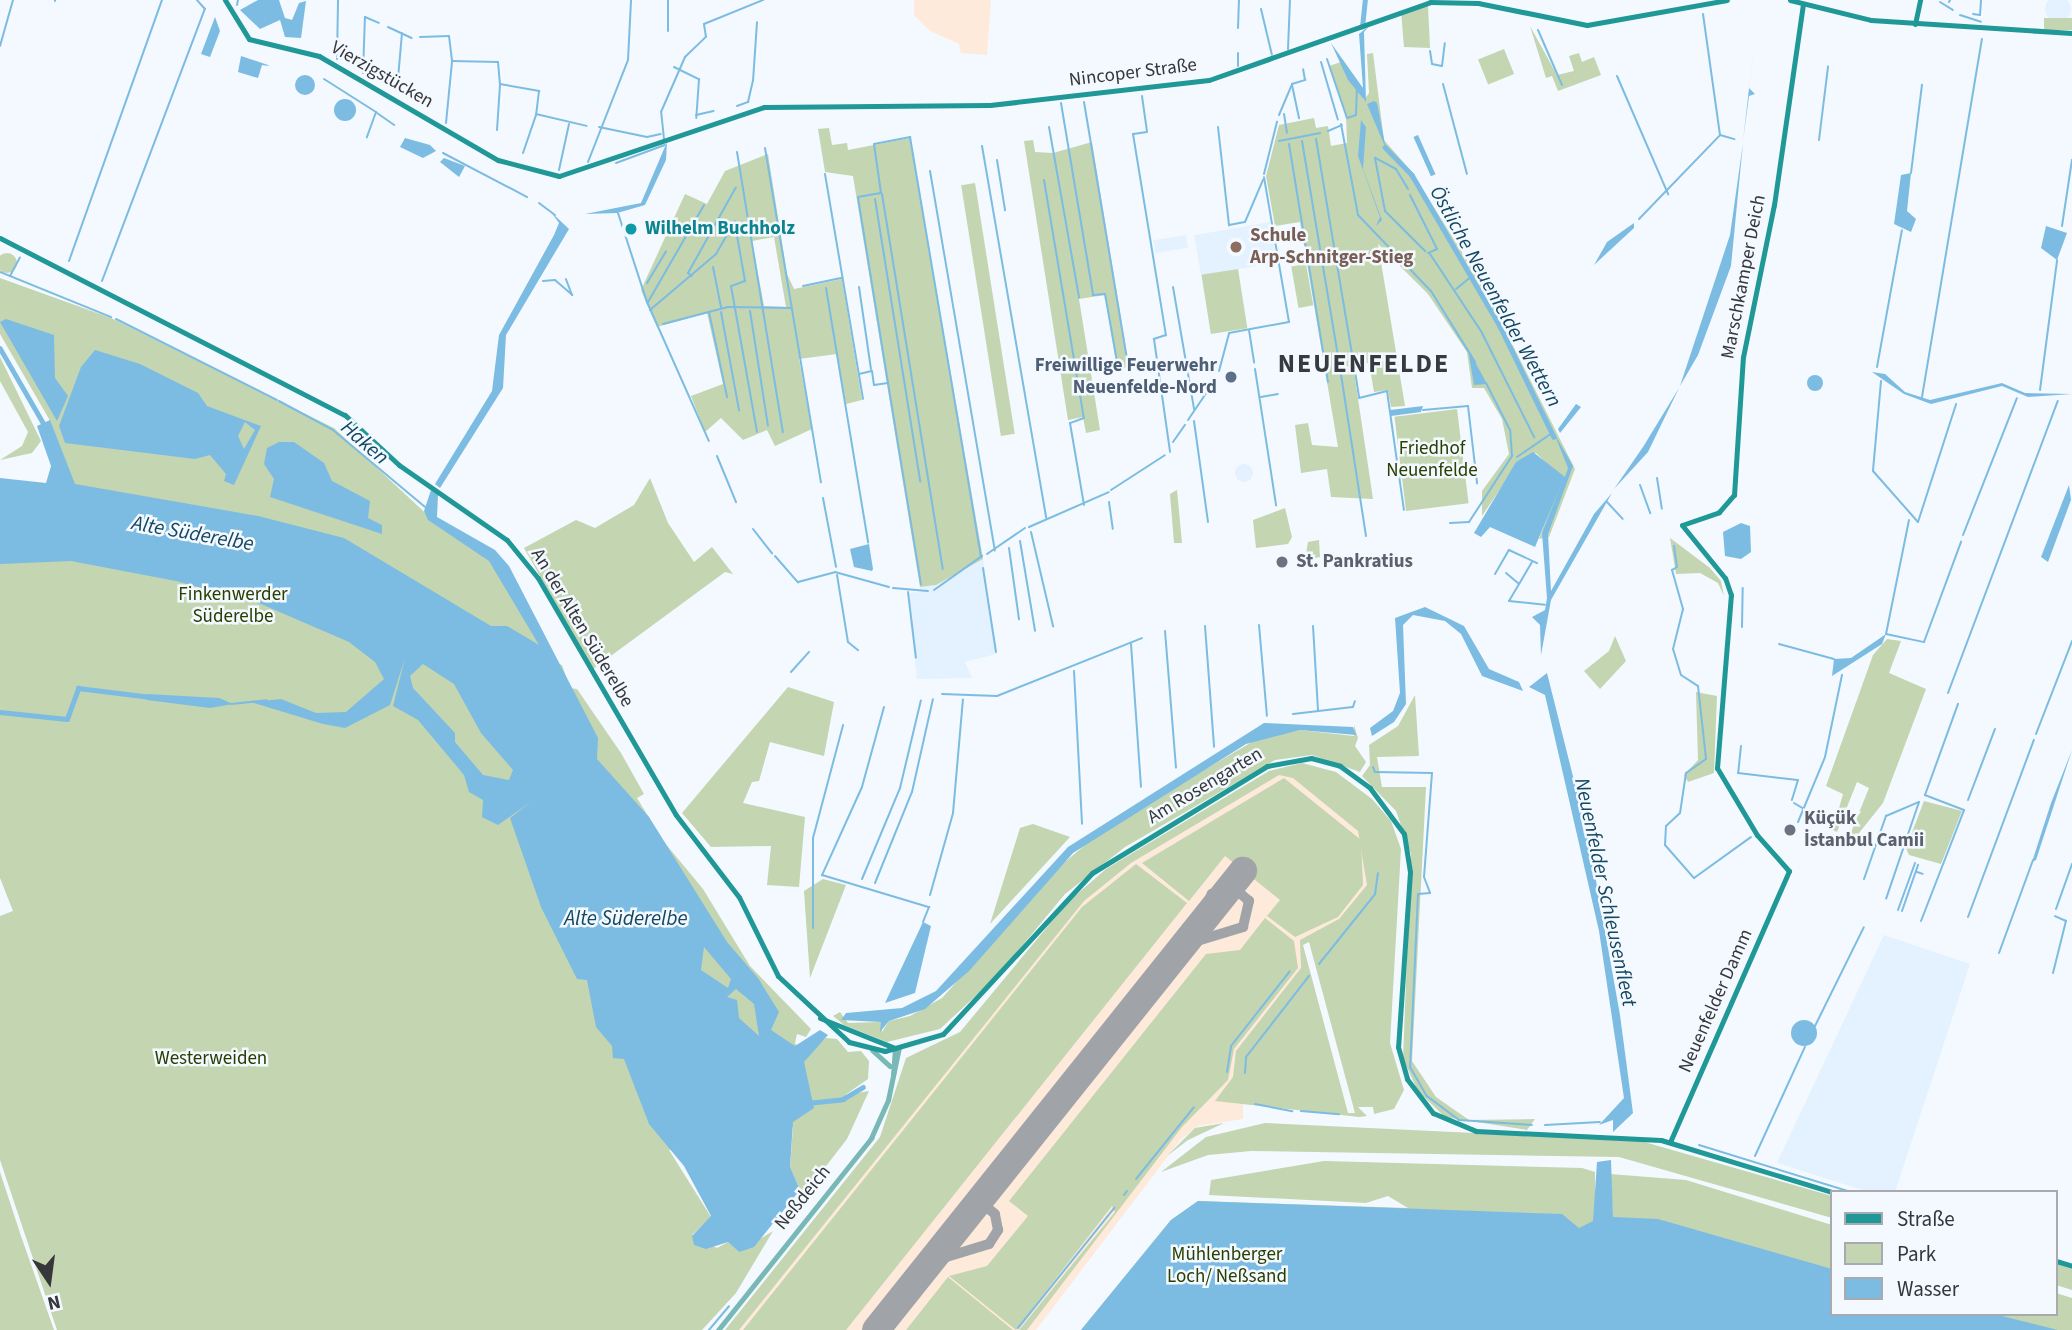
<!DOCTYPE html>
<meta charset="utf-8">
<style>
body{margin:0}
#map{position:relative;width:2072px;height:1330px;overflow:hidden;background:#f3f9fe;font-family:"Source Sans 3",sans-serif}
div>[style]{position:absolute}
.built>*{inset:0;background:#e4f1fe;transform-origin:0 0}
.round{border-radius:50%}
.industrial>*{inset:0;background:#feeadb}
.green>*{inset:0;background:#c3d5b1;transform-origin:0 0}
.water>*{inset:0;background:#7cbce2;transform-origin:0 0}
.stream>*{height:2px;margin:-1px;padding:0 1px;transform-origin:1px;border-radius:1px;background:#7cbce2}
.canal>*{height:4.5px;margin:-2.25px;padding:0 2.25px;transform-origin:2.25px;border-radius:2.25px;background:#7cbce2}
.taxiway>*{height:10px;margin:-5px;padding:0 5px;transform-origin:5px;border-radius:5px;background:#a0a4a8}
.runway>*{height:28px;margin:-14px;padding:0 14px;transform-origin:14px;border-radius:14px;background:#a0a4a8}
.tertiary>*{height:5px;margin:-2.5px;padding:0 2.5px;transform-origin:2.5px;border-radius:2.5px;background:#78b8b7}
.secondary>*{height:5px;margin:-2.5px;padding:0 2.5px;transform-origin:2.5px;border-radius:2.5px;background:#209897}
.dots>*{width:19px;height:19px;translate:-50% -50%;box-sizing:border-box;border:4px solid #f3f9fe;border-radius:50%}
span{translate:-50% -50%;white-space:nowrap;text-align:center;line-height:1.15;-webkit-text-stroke:5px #f3f9fe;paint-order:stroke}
.street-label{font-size:19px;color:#35373a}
.culture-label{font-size:19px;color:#0d838f;font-weight:700}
.left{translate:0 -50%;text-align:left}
.education-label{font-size:19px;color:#785e54;font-weight:700}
.service-label{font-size:19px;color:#4e5e75;font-weight:700}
.right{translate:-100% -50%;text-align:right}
.park-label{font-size:19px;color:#283f00}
.worship-label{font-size:19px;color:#5b616d;font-weight:700}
.water-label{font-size:21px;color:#144761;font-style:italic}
.district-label{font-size:26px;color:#353b41;font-weight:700;letter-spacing:2px}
.legend{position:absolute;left:1830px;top:1190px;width:228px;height:126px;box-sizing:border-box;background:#f3f9fe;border:2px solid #a7abb0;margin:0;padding:9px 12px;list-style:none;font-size:21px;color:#35373a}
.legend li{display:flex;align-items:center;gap:14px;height:35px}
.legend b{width:35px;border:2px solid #a7abb0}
.north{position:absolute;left:14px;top:1246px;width:70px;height:70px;-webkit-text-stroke:5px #f3f9fe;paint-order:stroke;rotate:167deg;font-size:19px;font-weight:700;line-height:28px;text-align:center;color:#35373a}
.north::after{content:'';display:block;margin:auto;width:24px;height:32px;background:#35373a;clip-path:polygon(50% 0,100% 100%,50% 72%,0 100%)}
</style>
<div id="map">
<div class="built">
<i class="round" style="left:2045px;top:-4px;width:26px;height:26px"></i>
<i style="left:1270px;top:222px;width:41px;height:77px;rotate:80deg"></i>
<i style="left:1186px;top:235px;width:13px;height:33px;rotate:81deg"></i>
<i class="round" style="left:1235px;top:464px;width:18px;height:18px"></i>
<i style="clip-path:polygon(983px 559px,996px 654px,965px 662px,972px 678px,917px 679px,907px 593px,921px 592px,920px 587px,936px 585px)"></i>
<i style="clip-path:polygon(1884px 935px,1970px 964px,1895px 1192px,1869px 1192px,1777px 1163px)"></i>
</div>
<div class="industrial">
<i style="clip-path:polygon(914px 0,991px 0,987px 55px,961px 53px,959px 44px,930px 31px,914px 15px)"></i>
<i style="clip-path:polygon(1289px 772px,1363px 831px,1370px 884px,1343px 921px,1301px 942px,1306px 966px,1243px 1097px,1243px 1119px,1198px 1126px,1181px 1139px,1036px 1330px,736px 1330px,1073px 908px,1098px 883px,1265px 778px)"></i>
</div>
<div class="green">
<i style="clip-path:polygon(1428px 6px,1430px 48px,1404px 47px,1401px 11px)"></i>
<i style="left:2072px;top:18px;width:12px;height:28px;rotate:90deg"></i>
<i style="clip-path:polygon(1530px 26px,1557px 75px,1574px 71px,1569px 56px,1579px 53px,1582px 62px,1594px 57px,1601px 75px,1558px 91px,1552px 76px,1546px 78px)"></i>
<i style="left:1504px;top:49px;width:27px;height:28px;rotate:68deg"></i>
<i style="clip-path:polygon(1373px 53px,1384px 140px,1412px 172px,1483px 286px,1575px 469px,1549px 537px,1539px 539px,1562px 478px,1536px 453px,1519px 461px,1482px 516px,1482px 491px,1509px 454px,1502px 419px,1484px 388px,1472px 388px,1467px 352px,1428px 294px,1378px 244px,1405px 406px,1391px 407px,1388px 390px,1374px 392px,1369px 363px,1353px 365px,1373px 499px,1331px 497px,1327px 469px,1301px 473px,1295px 425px,1308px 423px,1312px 445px,1338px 447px,1300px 222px,1275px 226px,1266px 176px,1279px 125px,1314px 118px,1316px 128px,1328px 126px,1331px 146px,1347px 143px,1346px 114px,1329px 66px,1341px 62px,1364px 100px,1369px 93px,1367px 54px)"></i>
<i style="clip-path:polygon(829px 128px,832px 145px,847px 143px,848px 150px,910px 138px,983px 559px,936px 585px,920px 587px,853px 176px,825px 172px,818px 129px)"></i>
<i style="clip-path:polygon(1033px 140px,1035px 152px,1053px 153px,1092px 142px,1129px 367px,1117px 369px,1105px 295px,1079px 299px,1100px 430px,1086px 433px,1083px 417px,1068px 420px,1024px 141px)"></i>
<i style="clip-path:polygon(evenodd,768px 154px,787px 274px,794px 289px,842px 279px,862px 400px,846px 404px,837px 354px,799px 359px,812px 429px,775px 446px,767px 430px,743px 440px,721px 418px,705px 432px,691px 396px,723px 384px,707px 313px,657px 327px,641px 290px,685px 194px,707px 204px,725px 171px,768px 154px,774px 237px,786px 307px,764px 306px,752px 241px,774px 237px)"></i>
<i style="left:975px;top:183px;width:254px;height:14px;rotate:81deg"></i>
<i class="round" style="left:-3px;top:253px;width:20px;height:20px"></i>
<i style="left:1306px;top:264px;width:42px;height:15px;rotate:80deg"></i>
<i style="left:1238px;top:269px;width:60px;height:37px;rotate:81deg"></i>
<i style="clip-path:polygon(0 278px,111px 318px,334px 428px,434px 521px,485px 551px,525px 606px,551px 661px,562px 665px,570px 688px,577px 689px,621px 753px,644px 794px,637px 798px,664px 842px,703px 889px,750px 966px,811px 1029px,806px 1037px,797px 1034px,795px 1043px,805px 1055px,826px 1038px,837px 1039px,848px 1052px,861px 1051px,869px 1061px,868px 1079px,845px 1095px,869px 1091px,847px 1139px,785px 1219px,800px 1190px,790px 1168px,793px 1127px,669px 1150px,711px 1217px,692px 1235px,717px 1248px,728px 1242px,739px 1252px,773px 1231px,736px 1293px,702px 1330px,57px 1330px,0 1160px,0 916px,13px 911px,0 878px,0 518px,55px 522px,59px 460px,49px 419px,0 334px)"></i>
<i style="clip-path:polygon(0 357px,41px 441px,32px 453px,0 460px,22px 446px,28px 432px,0 381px)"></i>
<i style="left:1457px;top:409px;width:95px;height:63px;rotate:83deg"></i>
<i style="clip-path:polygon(650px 478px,668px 523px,694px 562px,712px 547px,733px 574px,725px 572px,593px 669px,524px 548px,576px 520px,595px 528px,634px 505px)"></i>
<i style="clip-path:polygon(1177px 490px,1182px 543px,1174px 543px,1170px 494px)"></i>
<i style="clip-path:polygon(1285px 508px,1292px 537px,1288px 544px,1256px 548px,1253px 520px)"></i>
<i style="clip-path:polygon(1670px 538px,1710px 568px,1721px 581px,1724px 596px,1718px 583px,1700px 573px,1676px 574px)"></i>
<i style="clip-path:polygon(1319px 540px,1320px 557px,1305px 560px,1308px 542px)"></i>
<i style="clip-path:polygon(1615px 636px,1626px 661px,1600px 689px,1584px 671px,1609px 651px)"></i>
<i style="clip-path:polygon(1887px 639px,1901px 641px,1889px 673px,1926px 689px,1883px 803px,1855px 838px,1850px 835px,1869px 788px,1857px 782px,1837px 832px,1833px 830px,1843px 794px,1826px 786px,1873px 655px)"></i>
<i style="clip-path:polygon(788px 687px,834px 702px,824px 756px,770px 742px,759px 781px,752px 782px,743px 803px,805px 817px,799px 887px,767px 885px,771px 846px,711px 847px,682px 813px)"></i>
<i style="clip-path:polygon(1696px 692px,1717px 696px,1714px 773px,1688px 782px,1684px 775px,1698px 760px)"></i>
<i style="clip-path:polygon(1415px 695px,1419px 756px,1377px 757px,1382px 787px,1426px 787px,1412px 1061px,1436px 1097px,1469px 1120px,1535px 1119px,1527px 1130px,1445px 1117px,1418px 1091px,1403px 1059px,1411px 854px,1396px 811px,1362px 776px,1370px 765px,1369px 745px,1398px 726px)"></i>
<i style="clip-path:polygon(1354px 725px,1358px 738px,1355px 746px,1366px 762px,1360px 772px,1312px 755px,1275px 760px,1125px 847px,1065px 894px,998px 975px,940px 1029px,887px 1042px,844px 1025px,833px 1016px,840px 1012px,848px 1023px,881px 1022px,882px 1032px,889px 1021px,910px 1016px,942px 998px,1059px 867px,1104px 829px,1257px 739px,1300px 730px,1354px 736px)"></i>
<i style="clip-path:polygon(evenodd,1302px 763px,1336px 772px,1372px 799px,1391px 821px,1401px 849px,1390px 1043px,1404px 1090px,1394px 1109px,1374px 1114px,1373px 1107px,1358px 1107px,1367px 1116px,1359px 1117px,1215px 1101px,1233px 1077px,1236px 1051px,1301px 968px,1300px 940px,1339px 919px,1367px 885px,1358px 831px,1293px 778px,1279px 775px,1131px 863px,1084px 901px,739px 1330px,725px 1330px,880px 1137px,906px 1058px,960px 1032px,1068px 902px,1106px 869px,1269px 771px,1302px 763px,1309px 942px,1355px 1113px,1348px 1113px,1303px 945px,1309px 942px)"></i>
<i style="clip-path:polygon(1284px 778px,1361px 840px,1363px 885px,1338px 917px,1295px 937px,1267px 916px,1280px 900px,1225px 856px,1189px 901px,1142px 863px)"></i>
<i style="clip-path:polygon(1924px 801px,1962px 811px,1941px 864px,1909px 855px,1906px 848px)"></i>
<i style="clip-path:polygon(1033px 824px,1070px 837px,990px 924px,1020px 828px)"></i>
<i style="clip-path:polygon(1136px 864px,1187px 903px,846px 1330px,743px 1330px,1082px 907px)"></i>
<i style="clip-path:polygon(823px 879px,846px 885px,810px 978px,804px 891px)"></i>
<i style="clip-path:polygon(1265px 918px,1294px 941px,1298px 968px,1234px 1049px,1228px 1080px,1182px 1127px,1027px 1330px,1019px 1330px,1115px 1212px,1112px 1206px,1016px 1330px,949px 1276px,987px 1266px,1028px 1216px,1009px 1201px,1206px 954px,1240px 950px)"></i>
<i style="clip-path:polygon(1224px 1123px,1188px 1140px,1167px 1156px,1195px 1128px)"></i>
<i style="clip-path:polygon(1265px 1123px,1641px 1141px,1832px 1196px,1832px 1218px,1619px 1157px,1251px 1151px,1208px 1155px,1161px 1172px,1206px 1137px)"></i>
<i style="clip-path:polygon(1324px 1161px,1582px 1168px,1595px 1172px,1595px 1195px,1613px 1217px,1610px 1174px,1686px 1180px,1832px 1225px,1832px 1314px,2056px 1314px,2056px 1293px,2072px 1298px,2072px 1330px,1081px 1330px,1171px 1220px,1198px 1201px,1408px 1208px,1388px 1196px,1366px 1203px,1209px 1195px,1211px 1180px)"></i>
<i style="clip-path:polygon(0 1172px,21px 1236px,54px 1330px,0 1330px)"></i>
<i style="clip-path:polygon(2056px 1264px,2072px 1269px,2072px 1290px,2056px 1285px)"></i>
<i style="clip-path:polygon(948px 1277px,1013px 1330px,906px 1330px)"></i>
</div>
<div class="water">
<i style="clip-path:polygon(258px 0,279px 0,285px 18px,292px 20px,299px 3px,306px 1px,301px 38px,285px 37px,280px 20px,260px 29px,240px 10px)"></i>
<i style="clip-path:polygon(1759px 1px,1749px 88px,1755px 94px,1749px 96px,1743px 141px)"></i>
<i style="clip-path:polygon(215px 17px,220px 31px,210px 57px,201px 54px)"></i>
<i style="clip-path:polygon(1370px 25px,1364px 32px,1366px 102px,1348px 80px,1331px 43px,1363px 88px,1359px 34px)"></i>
<i style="clip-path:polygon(241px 56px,268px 65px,269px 66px,262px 65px,258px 78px,238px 72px)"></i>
<i class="round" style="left:295px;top:75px;width:20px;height:20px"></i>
<i class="round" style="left:334px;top:99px;width:22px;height:22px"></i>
<i style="clip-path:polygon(1374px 101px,1377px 103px,1386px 149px,1367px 104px)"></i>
<i style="clip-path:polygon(1361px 120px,1366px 127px,1363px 169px,1382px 220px,1376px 226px,1380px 217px,1358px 156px)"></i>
<i style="left:1418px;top:135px;width:43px;height:5px;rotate:66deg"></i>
<i style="clip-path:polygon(405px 138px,430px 145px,436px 151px,423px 158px,400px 147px)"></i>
<i style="clip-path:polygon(667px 142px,666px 160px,645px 205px,617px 213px,585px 214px,641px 203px)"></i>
<i style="clip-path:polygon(1743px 143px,1731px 266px,1698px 355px,1680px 386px,1730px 235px)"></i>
<i style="clip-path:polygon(444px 158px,465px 166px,459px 177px,440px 162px)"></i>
<i style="clip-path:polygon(1911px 173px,1907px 211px,1916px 219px,1911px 232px,1894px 224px,1901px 175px)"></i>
<i style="clip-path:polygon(551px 212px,569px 229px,506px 335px,503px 388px,440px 488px,435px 484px,492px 391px,499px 335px,554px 235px,559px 223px)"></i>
<i style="clip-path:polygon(1634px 223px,1634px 228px,1594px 265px,1607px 242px)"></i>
<i style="clip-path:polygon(2046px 226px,2067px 233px,2057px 260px,2041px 248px)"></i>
<i style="clip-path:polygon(6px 319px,54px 335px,55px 378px,68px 396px,57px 421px,0 322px)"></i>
<i style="clip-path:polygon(1468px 349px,1487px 384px,1474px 385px)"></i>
<i style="clip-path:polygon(evenodd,95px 350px,140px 364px,198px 393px,207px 406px,261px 426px,234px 485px,224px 481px,226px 474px,210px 455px,195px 459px,65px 443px,59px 426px,81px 367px,95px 350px,245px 422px,255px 430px,244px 449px,238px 436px,245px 422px)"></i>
<i style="clip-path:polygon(1872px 372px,1885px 374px,1905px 392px,1930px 400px,2002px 383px,2025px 393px,2072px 394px,2028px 397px,2002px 386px,1931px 404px,1904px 394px)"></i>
<i class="round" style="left:1807px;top:375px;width:16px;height:16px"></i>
<i style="clip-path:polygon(1679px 388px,1648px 452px,1614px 489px,1643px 447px)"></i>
<i style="clip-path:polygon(1576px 404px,1581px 407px,1560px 433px,1558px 429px)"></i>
<i style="clip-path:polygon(1423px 406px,1421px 412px,1391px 416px,1390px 410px)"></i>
<i style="clip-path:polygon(evenodd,50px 420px,75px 484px,258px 516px,344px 538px,491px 626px,507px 626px,539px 645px,489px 561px,428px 520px,424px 511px,431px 490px,438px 495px,437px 517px,495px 550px,509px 566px,598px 738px,597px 759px,649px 817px,727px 942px,758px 978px,779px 1012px,771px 1030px,795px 1046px,820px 1030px,828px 1035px,804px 1062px,814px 1108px,793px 1122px,790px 1167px,800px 1190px,754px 1247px,739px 1252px,728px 1242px,706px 1249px,694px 1245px,692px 1236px,711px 1216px,684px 1166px,649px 1124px,624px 1059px,613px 1058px,612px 1046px,596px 1027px,587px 980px,577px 979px,541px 907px,510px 818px,532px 801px,498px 825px,482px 817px,483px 800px,469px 792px,464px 775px,418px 720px,393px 706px,405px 658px,390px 705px,345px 728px,323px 724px,251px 702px,281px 699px,316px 713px,346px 712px,384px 679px,375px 662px,349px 642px,261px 604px,176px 581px,71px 561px,0 564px,0 478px,46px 483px,51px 466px,37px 426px,50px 420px,423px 664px,454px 684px,481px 733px,513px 770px,509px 780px,483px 775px,455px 742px,455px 733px,413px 688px,410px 676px,423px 664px,50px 420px,704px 947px,731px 979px,728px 988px,701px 970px,704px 947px,50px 420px,736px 989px,754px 1004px,759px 1036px,739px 1018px,737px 1000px,727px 997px,736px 989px)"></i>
<i style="clip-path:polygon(1554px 433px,1573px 466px,1548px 534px,1551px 591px,1594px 514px,1612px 493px,1551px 600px,1541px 655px,1540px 625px,1532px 617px,1545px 610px,1547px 598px,1542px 533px,1562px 483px,1535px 547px,1490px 527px,1481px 537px,1474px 533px,1516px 462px,1533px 452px,1565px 477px,1568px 468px)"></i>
<i style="clip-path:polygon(279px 442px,294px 442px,324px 463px,332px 481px,370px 501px,368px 518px,382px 525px,382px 534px,270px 497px,274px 479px,264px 464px,267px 448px)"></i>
<i style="clip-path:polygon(2069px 485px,2071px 500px,2048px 562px,2041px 557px)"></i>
<i style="clip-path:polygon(1741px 523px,1750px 526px,1751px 552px,1741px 559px,1725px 556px,1723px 532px)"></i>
<i style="clip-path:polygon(869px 544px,873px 569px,872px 571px,854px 567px,850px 549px)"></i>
<i style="clip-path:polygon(1425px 607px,1464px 626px,1489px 669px,1519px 682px,1523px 691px,1482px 676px,1461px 634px,1445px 621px,1413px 615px,1403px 625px,1406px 704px,1394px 722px,1372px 736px,1370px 728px,1393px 711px,1400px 693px,1395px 618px)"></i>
<i style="clip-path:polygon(1886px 634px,1882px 644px,1832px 676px,1834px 659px,1851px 658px)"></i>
<i style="clip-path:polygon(1547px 673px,1588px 836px,1620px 1015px,1633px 1113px,1613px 1132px,1613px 1120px,1599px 1125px,1624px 1098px,1599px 931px,1545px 695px,1529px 687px)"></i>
<i style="clip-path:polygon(147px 694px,219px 698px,233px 704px,210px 708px,147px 700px)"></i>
<i style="clip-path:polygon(1264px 723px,1353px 727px,1356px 735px,1300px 730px,1246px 744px,1073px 853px,969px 971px,925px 1009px,889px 1021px,880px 1032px,881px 1022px,841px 1020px,846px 1013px,902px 1008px,936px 991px,1068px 847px)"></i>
<i style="clip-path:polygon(2072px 750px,2036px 860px,2032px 862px,2051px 803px)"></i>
<i style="clip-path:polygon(923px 922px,931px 926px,915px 993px,885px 1003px)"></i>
<i class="round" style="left:1791px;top:1020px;width:26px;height:26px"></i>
<i style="clip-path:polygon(1611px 1160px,1613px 1217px,1658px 1219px,1832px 1269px,1832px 1314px,1994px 1314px,2058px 1330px,1081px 1330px,1171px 1220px,1198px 1201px,1562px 1214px,1579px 1228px,1593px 1221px,1597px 1162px)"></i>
</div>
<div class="stream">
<i style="left:55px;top:1px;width:1px;rotate:-90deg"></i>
<i style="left:1940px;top:2px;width:15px;rotate:32deg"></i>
<i style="left:1949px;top:2px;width:2px;rotate:-63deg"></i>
<i style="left:237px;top:5px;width:5px;rotate:-79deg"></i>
<i style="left:1261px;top:9px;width:47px;rotate:76.6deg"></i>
<i style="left:1703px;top:14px;width:122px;rotate:82deg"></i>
<i style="left:1720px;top:135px;width:15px;rotate:16deg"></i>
<i style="left:1973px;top:14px;width:7px;rotate:8deg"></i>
<i style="left:1980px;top:15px;width:15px;rotate:-86deg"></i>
<i style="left:1960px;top:15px;width:22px;rotate:18deg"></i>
<i style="left:388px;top:27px;width:26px;rotate:25deg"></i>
<i style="left:1238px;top:28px;width:28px;rotate:-88deg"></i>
<i style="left:1538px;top:30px;width:60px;rotate:66.4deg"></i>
<i style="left:668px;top:31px;width:31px;rotate:-90deg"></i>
<i style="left:420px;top:37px;width:29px;rotate:-2deg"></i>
<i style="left:449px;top:36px;width:25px;rotate:83deg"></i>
<i style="left:452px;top:61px;width:46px;rotate:1.2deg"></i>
<i style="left:498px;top:62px;width:22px;rotate:85deg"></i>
<i style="left:500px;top:84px;width:40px;rotate:10deg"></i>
<i style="left:539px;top:91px;width:23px;rotate:97deg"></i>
<i style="left:536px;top:114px;width:52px;rotate:13.2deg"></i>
<i style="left:0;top:46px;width:48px;rotate:-74.2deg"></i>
<i style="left:1288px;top:49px;width:49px;rotate:-87.7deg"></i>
<i style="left:1430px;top:51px;width:13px;rotate:81deg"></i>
<i style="left:1432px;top:64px;width:10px;rotate:11deg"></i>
<i style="left:1442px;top:66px;width:23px;rotate:-83deg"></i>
<i style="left:1238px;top:53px;width:13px;rotate:90deg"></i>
<i style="left:337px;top:59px;width:59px;rotate:-89deg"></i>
<i style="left:1327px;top:59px;width:62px;rotate:71.3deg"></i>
<i style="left:1347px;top:118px;width:9px;rotate:-18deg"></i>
<i style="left:1356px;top:115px;width:26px;rotate:-88deg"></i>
<i style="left:1321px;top:62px;width:60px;rotate:73.7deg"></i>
<i style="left:674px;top:67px;width:28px;rotate:26deg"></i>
<i style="left:699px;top:79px;width:39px;rotate:94deg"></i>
<i style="left:363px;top:73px;width:56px;rotate:-88deg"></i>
<i style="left:365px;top:17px;width:15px;rotate:23deg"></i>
<i style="left:1617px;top:76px;width:129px;rotate:66.6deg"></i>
<i style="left:324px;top:79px;width:62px;rotate:32.4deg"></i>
<i style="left:376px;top:112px;width:27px;rotate:110deg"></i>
<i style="left:1443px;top:84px;width:93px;rotate:75.1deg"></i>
<i style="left:1292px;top:85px;width:34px;rotate:78deg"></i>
<i style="left:397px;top:90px;width:57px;rotate:-85deg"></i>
<i style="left:1142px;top:96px;width:36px;rotate:82deg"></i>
<i style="left:1147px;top:132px;width:14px;rotate:172deg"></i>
<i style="left:1133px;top:134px;width:204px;rotate:80.7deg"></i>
<i style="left:1166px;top:335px;width:13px;rotate:162deg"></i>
<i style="left:1154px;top:339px;width:114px;rotate:81.9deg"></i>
<i style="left:1084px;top:102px;width:268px;rotate:80.5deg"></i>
<i style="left:1061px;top:103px;width:195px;rotate:80.5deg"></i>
<i style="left:1093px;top:295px;width:12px;rotate:-5deg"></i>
<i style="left:1105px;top:294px;width:74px;rotate:79.9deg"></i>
<i style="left:737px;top:106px;width:12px;rotate:-20deg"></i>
<i style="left:748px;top:102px;width:22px;rotate:-77deg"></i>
<i style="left:753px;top:81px;width:59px;rotate:-86.1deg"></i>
<i style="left:377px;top:113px;width:21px;rotate:35deg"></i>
<i style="left:1284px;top:114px;width:19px;rotate:81deg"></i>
<i style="left:696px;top:115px;width:18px;rotate:-13deg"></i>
<i style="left:1279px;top:115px;width:34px;rotate:-67deg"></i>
<i style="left:1292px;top:84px;width:14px;rotate:-17deg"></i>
<i style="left:1305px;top:80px;width:11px;rotate:-100deg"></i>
<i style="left:446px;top:123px;width:61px;rotate:-84.4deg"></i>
<i style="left:1341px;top:124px;width:93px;rotate:79.4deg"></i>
<i style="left:1358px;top:215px;width:105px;rotate:46.2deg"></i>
<i style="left:1431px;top:291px;width:84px;rotate:58.2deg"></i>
<i style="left:599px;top:127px;width:49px;rotate:11.8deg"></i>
<i style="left:647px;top:137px;width:14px;rotate:-12deg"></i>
<i style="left:1049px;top:127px;width:173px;rotate:80deg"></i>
<i style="left:1218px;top:127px;width:99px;rotate:83.6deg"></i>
<i style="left:1229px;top:225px;width:16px;rotate:-11deg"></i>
<i style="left:1245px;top:222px;width:46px;rotate:-66.8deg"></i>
<i style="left:497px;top:130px;width:45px;rotate:-86.2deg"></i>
<i style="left:1328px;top:131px;width:15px;rotate:-23deg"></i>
<i style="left:664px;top:139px;width:27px;rotate:-96deg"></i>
<i style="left:661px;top:112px;width:60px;rotate:-66.4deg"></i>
<i style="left:685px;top:57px;width:29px;rotate:-44deg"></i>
<i style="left:706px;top:37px;width:13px;rotate:-99deg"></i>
<i style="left:704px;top:24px;width:64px;rotate:-22.1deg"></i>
<i style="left:1316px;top:139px;width:225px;rotate:80.5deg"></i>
<i style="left:1819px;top:140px;width:74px;rotate:-83deg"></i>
<i style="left:1279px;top:141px;width:42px;rotate:-11deg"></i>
<i style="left:1302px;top:141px;width:225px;rotate:80.5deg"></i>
<i style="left:1289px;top:144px;width:241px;rotate:80.7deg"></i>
<i style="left:982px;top:146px;width:377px;rotate:80.2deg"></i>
<i style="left:765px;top:148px;width:339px;rotate:80.5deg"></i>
<i style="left:737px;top:152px;width:284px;rotate:80.7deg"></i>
<i style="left:443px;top:153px;width:95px;rotate:27.6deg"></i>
<i style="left:523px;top:153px;width:40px;rotate:-71.1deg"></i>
<i style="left:997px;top:160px;width:51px;rotate:80.9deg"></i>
<i style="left:588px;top:162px;width:110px;rotate:-68.6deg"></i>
<i style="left:628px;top:60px;width:60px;rotate:-87.1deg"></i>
<i style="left:616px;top:163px;width:52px;rotate:-20.2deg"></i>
<i style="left:559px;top:170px;width:47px;rotate:-77.7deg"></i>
<i style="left:930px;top:171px;width:385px;rotate:80.3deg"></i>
<i style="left:1911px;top:173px;width:89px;rotate:-82.9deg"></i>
<i style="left:825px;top:174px;width:228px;rotate:80.4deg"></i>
<i style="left:1264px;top:174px;width:54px;rotate:-76deg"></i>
<i style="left:1044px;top:180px;width:241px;rotate:80.5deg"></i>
<i style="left:1084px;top:418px;width:15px;rotate:160deg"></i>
<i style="left:1070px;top:423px;width:83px;rotate:80.3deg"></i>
<i style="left:1408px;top:189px;width:23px;rotate:-121deg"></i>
<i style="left:1396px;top:169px;width:24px;rotate:-152deg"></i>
<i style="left:1375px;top:158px;width:54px;rotate:79.3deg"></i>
<i style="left:1385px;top:211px;width:57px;rotate:45deg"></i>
<i style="left:882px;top:194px;width:380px;rotate:80.8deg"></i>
<i style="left:1410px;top:195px;width:60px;rotate:63.4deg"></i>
<i style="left:1437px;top:249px;width:10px;rotate:156deg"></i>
<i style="left:875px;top:199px;width:286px;rotate:80.9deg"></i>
<i style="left:539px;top:203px;width:20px;rotate:37deg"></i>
<i style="left:618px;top:213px;width:94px;rotate:72deg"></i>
<i style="left:647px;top:302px;width:152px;rotate:66deg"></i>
<i style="left:1639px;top:219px;width:117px;rotate:-46deg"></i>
<i style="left:2062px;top:226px;width:67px;rotate:-81.4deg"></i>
<i style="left:736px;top:230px;width:52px;rotate:80deg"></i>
<i style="left:745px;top:281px;width:15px;rotate:160deg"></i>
<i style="left:731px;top:286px;width:148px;rotate:79.9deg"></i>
<i style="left:1430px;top:254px;width:92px;rotate:56.5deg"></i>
<i style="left:1481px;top:331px;width:119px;rotate:63.4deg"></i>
<i style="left:69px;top:261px;width:277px;rotate:-70.4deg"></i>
<i style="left:713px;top:267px;width:41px;rotate:78.7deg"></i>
<i style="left:0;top:272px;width:120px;rotate:22.1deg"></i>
<i style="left:10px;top:276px;width:21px;rotate:-62deg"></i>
<i style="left:692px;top:276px;width:5px;rotate:-143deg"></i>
<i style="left:688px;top:273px;width:98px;rotate:-60.8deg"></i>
<i style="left:102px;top:281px;width:291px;rotate:-69.3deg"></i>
<i style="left:205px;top:9px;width:12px;rotate:-132deg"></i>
<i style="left:543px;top:281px;width:12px;rotate:-5deg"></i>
<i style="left:555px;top:280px;width:23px;rotate:41deg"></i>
<i style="left:572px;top:295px;width:17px;rotate:-111deg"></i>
<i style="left:647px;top:283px;width:37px;rotate:-59deg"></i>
<i style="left:803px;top:286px;width:40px;rotate:-12deg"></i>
<i style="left:859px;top:287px;width:83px;rotate:81.7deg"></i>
<i style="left:1173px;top:287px;width:124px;rotate:80.2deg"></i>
<i style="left:826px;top:288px;width:258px;rotate:80.6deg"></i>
<i style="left:1456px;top:289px;width:19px;rotate:-39deg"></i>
<i style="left:648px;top:302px;width:112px;rotate:-60deg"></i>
<i style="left:650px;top:310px;width:87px;rotate:-40.3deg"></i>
<i style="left:716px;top:254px;width:38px;rotate:-60deg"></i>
<i style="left:750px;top:311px;width:116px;rotate:81.1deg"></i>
<i style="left:709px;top:312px;width:87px;rotate:78deg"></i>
<i style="left:721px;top:312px;width:100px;rotate:79.6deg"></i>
<i style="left:116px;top:319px;width:180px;rotate:26.7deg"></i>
<i style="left:663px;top:324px;width:67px;rotate:-14.7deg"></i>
<i style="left:728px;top:307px;width:63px;rotate:0.9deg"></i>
<i style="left:1249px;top:330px;width:33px;rotate:81deg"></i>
<i style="left:1354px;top:365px;width:33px;rotate:81deg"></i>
<i style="left:1359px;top:398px;width:29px;rotate:-14deg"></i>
<i style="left:1387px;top:391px;width:120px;rotate:81.9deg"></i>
<i style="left:1877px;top:367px;width:139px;rotate:-79.7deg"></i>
<i style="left:1340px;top:368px;width:170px;rotate:81.2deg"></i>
<i style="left:1255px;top:369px;width:138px;rotate:81.2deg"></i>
<i style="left:1219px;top:371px;width:39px;rotate:-75deg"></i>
<i style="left:1229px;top:333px;width:61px;rotate:-10.4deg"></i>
<i style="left:1289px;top:322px;width:147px;rotate:-99.8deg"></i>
<i style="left:859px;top:374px;width:13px;rotate:-13deg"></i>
<i style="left:872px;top:371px;width:14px;rotate:82deg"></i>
<i style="left:874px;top:385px;width:14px;rotate:-8deg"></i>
<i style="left:888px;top:383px;width:204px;rotate:80.7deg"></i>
<i style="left:1881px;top:381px;width:90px;rotate:95.1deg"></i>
<i style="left:1873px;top:471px;width:68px;rotate:48.6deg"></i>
<i style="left:1918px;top:522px;width:124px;rotate:-72.1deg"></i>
<i style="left:888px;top:383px;width:188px;rotate:-99.2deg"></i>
<i style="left:858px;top:197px;width:23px;rotate:-10deg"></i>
<i style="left:881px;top:193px;width:49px;rotate:-98.1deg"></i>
<i style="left:874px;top:144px;width:37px;rotate:-11deg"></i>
<i style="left:910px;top:137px;width:426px;rotate:80.4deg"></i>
<i style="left:2040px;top:390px;width:131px;rotate:-82.5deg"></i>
<i style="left:1261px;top:397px;width:17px;rotate:-10deg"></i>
<i style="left:1922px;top:397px;width:363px;rotate:-80.5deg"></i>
<i style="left:279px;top:401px;width:61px;rotate:28.2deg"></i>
<i style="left:333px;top:430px;width:120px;rotate:39.9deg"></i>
<i style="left:1423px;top:410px;width:45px;rotate:-5.1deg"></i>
<i style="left:1468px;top:406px;width:78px;rotate:83.3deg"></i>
<i style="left:1188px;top:420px;width:41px;rotate:-55.9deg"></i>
<i style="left:1194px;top:421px;width:102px;rotate:82.1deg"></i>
<i style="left:1173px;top:442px;width:21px;rotate:-55deg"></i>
<i style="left:717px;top:456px;width:50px;rotate:67.6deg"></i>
<i style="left:1517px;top:457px;width:42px;rotate:-34.4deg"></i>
<i style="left:1657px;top:478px;width:31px;rotate:81deg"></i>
<i style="left:1640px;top:485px;width:30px;rotate:70deg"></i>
<i style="left:1111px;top:490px;width:64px;rotate:-32.9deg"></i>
<i style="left:823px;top:498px;width:70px;rotate:79.3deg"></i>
<i style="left:1109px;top:502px;width:27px;rotate:82deg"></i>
<i style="left:1607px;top:502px;width:23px;rotate:47deg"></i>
<i style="left:1909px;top:520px;width:116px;rotate:101.4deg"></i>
<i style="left:1886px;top:634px;width:39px;rotate:12deg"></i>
<i style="left:1924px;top:642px;width:107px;rotate:-69.7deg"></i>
<i style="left:1450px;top:523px;width:19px;rotate:-3deg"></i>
<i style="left:1469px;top:522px;width:79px;rotate:-56.9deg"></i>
<i style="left:1512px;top:456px;width:26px;rotate:-94deg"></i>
<i style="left:1510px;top:430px;width:53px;rotate:-117.1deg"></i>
<i style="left:1029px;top:527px;width:87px;rotate:-23.6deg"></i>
<i style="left:753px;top:529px;width:31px;rotate:52deg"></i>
<i style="left:1031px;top:532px;width:97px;rotate:76.8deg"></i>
<i style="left:1963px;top:535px;width:147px;rotate:-68.5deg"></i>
<i style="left:1020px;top:541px;width:91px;rotate:80.5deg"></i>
<i style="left:1674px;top:546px;width:21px;rotate:82deg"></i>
<i style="left:1677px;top:567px;width:6px;rotate:149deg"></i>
<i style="left:1672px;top:570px;width:41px;rotate:74.2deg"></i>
<i style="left:1683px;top:609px;width:41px;rotate:104deg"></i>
<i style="left:1673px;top:649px;width:27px;rotate:73deg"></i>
<i style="left:1681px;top:675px;width:20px;rotate:33deg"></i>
<i style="left:1698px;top:686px;width:73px;rotate:83.7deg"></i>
<i style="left:1706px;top:759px;width:24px;rotate:145deg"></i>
<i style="left:1686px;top:773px;width:40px;rotate:98.5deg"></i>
<i style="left:1680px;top:813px;width:19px;rotate:137deg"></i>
<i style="left:1666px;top:826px;width:19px;rotate:93deg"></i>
<i style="left:1665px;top:845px;width:44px;rotate:48.7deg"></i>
<i style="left:1694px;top:878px;width:70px;rotate:-35.7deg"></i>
<i style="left:1009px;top:548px;width:72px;rotate:82deg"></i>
<i style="left:987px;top:554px;width:46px;rotate:-34.4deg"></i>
<i style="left:775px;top:556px;width:35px;rotate:49deg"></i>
<i style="left:798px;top:582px;width:38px;rotate:-15deg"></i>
<i style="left:835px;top:572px;width:56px;rotate:15.5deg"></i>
<i style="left:1532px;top:562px;width:45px;rotate:120.5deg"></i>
<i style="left:1509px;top:601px;width:36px;rotate:6deg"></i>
<i style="left:983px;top:568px;width:85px;rotate:81.2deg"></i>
<i style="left:1506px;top:573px;width:16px;rotate:40deg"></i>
<i style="left:1495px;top:574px;width:28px;rotate:-60deg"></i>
<i style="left:1509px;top:550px;width:31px;rotate:25deg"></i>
<i style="left:837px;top:575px;width:68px;rotate:80.7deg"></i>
<i style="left:848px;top:642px;width:13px;rotate:39deg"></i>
<i style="left:893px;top:588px;width:35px;rotate:5deg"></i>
<i style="left:934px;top:590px;width:59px;rotate:-35.3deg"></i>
<i style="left:908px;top:592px;width:66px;rotate:83.1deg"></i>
<i style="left:1259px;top:625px;width:91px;rotate:85deg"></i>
<i style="left:1205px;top:626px;width:121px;rotate:85.7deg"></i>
<i style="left:1313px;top:626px;width:85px;rotate:86.6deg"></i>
<i style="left:1742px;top:627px;width:39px;rotate:-89deg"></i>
<i style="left:1165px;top:631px;width:137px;rotate:85.4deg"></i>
<i style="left:1131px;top:644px;width:143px;rotate:86deg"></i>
<i style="left:1779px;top:644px;width:57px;rotate:15.3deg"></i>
<i style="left:1074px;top:671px;width:153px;rotate:87deg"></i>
<i style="left:791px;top:672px;width:27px;rotate:-48deg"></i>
<i style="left:1948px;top:693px;width:312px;rotate:-69.4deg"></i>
<i style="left:942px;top:694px;width:55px;rotate:2.1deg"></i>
<i style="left:997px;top:696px;width:156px;rotate:-21.8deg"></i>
<i style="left:231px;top:704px;width:36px;rotate:-6deg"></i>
<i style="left:884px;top:707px;width:83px;rotate:105.4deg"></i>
<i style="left:862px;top:787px;width:97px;rotate:114.4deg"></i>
<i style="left:822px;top:875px;width:112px;rotate:16.7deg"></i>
<i style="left:929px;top:907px;width:16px;rotate:112deg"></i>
<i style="left:1293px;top:714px;width:60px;rotate:-6.7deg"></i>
<i style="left:1353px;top:707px;width:6px;rotate:-72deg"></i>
<i style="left:2036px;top:734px;width:100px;rotate:-68.8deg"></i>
<i style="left:1741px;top:746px;width:27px;rotate:96deg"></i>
<i style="left:1738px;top:773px;width:60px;rotate:6.7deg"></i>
<i style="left:1798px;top:780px;width:21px;rotate:107deg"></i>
<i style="left:1373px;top:767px;width:5px;rotate:68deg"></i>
<i style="left:1375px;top:772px;width:57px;rotate:1deg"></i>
<i style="left:1432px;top:773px;width:104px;rotate:94.4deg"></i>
<i style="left:1424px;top:877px;width:17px;rotate:69deg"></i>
<i style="left:1430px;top:893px;width:12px;rotate:175deg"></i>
<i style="left:1418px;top:894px;width:173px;rotate:92.6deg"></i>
<i style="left:1410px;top:1067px;width:34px;rotate:60deg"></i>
<i style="left:1427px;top:1096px;width:40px;rotate:37deg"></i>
<i style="left:1459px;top:1120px;width:73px;rotate:3.9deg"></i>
<i style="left:1968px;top:800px;width:76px;rotate:-69.2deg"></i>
<i style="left:1794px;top:803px;width:12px;rotate:31deg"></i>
<i style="left:1798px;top:822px;width:70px;rotate:-67.4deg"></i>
<i style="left:1825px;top:757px;width:84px;rotate:-78.3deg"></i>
<i style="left:1917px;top:872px;width:6px;rotate:18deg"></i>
<i style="left:862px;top:879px;width:99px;rotate:-67.3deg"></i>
<i style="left:900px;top:788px;width:90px;rotate:-76.6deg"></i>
<i style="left:1864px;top:879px;width:67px;rotate:-70.8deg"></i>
<i style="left:1886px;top:816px;width:36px;rotate:-23deg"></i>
<i style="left:1919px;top:802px;width:102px;rotate:108.8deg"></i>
<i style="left:875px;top:883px;width:98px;rotate:-67.9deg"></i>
<i style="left:912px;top:792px;width:95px;rotate:-77.3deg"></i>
<i style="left:930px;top:895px;width:85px;rotate:-74.3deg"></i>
<i style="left:953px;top:813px;width:114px;rotate:-85deg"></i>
<i style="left:2056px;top:909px;width:48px;rotate:-70.4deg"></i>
<i style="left:1898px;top:910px;width:50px;rotate:-70.1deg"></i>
<i style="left:1902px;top:911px;width:49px;rotate:-70.8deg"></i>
<i style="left:1968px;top:917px;width:189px;rotate:-69.6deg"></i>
<i style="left:1921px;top:921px;width:119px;rotate:-68.8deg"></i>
<i style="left:1964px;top:810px;width:42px;rotate:-159deg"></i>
<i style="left:1925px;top:795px;width:97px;rotate:-70.1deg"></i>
<i style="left:813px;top:928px;width:90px;rotate:-90deg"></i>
<i style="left:813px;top:838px;width:117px;rotate:-75.1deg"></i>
<i style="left:1999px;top:953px;width:99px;rotate:-69.9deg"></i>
<i style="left:1319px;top:964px;width:90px;rotate:-51.3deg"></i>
<i style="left:1375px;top:894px;width:21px;rotate:-82deg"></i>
<i style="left:2053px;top:973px;width:54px;rotate:-76deg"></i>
<i style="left:2066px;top:921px;width:12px;rotate:-156deg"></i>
<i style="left:1815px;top:1026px;width:110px;rotate:-63.7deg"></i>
<i style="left:1227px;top:1072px;width:26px;rotate:-81deg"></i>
<i style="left:1231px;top:1046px;width:95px;rotate:-51.8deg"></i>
<i style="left:1245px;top:1073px;width:16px;rotate:-86deg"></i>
<i style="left:1246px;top:1057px;width:103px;rotate:-52.1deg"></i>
<i style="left:1255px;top:1104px;width:38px;rotate:11deg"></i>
<i style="left:1301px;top:1111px;width:38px;rotate:5deg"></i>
<i style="left:1545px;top:1125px;width:55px;rotate:-3.1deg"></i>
<i style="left:1699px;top:1145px;width:159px;rotate:17.2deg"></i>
<i style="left:1755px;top:1156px;width:120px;rotate:-65.4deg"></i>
<i style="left:1136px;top:1179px;width:92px;rotate:-51.1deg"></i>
<i style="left:1124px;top:1195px;width:5px;rotate:-53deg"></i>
<i style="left:1018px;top:1328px;width:154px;rotate:-51.3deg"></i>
<i style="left:709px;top:1330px;width:31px;rotate:-50deg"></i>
</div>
<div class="canal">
<i style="left:1362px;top:27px;width:27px;rotate:-84deg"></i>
<i style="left:1385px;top:147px;width:39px;rotate:46deg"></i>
<i style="left:1412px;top:175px;width:175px;rotate:59.8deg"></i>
<i style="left:1500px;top:326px;width:123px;rotate:64.1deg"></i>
<i style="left:0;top:348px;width:90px;rotate:60deg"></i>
<i style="left:0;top:712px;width:67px;rotate:6deg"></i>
<i style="left:67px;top:719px;width:33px;rotate:-70deg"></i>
<i style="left:78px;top:688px;width:73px;rotate:7.1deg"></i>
<i style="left:807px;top:1103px;width:36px;rotate:-6deg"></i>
<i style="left:843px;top:1099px;width:23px;rotate:-31deg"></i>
</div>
<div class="taxiway">
<i style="left:1184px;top:945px;width:62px;rotate:-17deg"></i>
<i style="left:1243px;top:927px;width:27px;rotate:-77deg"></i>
<i style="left:1249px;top:901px;width:18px;rotate:-139deg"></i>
<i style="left:1235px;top:889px;width:24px;rotate:168deg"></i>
<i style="left:1212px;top:894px;width:55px;rotate:118deg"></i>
<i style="left:930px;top:1262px;width:62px;rotate:-17deg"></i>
<i style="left:989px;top:1244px;width:17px;rotate:-57deg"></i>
<i style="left:998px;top:1230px;width:16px;rotate:-101deg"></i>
<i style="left:995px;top:1214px;width:14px;rotate:-141deg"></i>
<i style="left:984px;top:1205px;width:20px;rotate:174deg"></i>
<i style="left:964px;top:1207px;width:44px;rotate:118.3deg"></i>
</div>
<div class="runway">
<i style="left:876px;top:1330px;width:588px;rotate:-51.36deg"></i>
</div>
<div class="tertiary">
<i style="left:872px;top:1050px;width:24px;rotate:42deg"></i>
<i style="left:893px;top:1076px;width:28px;rotate:-86deg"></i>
<i style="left:718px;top:1330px;width:246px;rotate:-51.4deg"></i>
<i style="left:871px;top:1138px;width:42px;rotate:-65.9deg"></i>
<i style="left:888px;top:1100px;width:54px;rotate:-78.3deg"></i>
</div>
<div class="secondary">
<i style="left:225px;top:0;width:46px;rotate:58.4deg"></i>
<i style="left:249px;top:39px;width:72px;rotate:13.7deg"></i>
<i style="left:319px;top:56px;width:207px;rotate:30.2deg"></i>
<i style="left:498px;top:160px;width:63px;rotate:14.7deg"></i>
<i style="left:559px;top:176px;width:216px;rotate:-18.6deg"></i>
<i style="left:764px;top:107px;width:226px;rotate:-0.5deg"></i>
<i style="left:990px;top:105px;width:220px;rotate:-6.5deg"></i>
<i style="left:1209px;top:80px;width:234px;rotate:-19.4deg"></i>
<i style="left:1430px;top:2px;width:48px;rotate:1.2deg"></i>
<i style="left:1478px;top:3px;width:111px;rotate:11.4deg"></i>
<i style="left:1587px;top:25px;width:142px;rotate:-10.1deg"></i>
<i style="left:1790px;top:0;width:83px;rotate:13.9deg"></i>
<i style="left:1871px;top:20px;width:201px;rotate:3.7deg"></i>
<i style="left:1915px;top:24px;width:25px;rotate:-78deg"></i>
<i style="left:0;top:238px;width:388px;rotate:27.2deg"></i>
<i style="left:345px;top:415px;width:74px;rotate:42.8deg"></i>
<i style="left:399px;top:465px;width:131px;rotate:34.8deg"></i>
<i style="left:507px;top:540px;width:49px;rotate:50.8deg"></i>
<i style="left:538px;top:578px;width:274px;rotate:59.8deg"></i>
<i style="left:676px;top:815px;width:103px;rotate:52.5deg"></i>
<i style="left:739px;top:897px;width:88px;rotate:63.7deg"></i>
<i style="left:778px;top:976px;width:97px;rotate:42.9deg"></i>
<i style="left:849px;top:1042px;width:37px;rotate:14deg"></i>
<i style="left:885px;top:1051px;width:60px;rotate:-16.3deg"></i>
<i style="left:943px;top:1034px;width:219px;rotate:-47.2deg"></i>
<i style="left:1092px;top:873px;width:205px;rotate:-31.4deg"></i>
<i style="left:1267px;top:766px;width:45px;rotate:-10.3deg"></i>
<i style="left:1311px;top:758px;width:30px;rotate:15deg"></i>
<i style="left:1340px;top:766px;width:37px;rotate:36deg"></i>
<i style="left:1370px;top:788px;width:57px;rotate:53.5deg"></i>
<i style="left:1404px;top:834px;width:38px;rotate:81deg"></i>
<i style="left:1410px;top:872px;width:175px;rotate:93.9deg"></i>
<i style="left:1398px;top:1047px;width:33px;rotate:74deg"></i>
<i style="left:1407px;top:1079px;width:43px;rotate:52.6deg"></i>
<i style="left:1433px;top:1113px;width:47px;rotate:22.7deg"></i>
<i style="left:1476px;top:1131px;width:185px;rotate:2.8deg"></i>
<i style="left:1661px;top:1140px;width:179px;rotate:16.9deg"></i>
<i style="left:820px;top:1018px;width:81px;rotate:21.8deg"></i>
<i style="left:1670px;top:1142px;width:296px;rotate:-66.3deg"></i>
<i style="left:1789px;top:871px;width:48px;rotate:-131.6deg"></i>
<i style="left:1757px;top:835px;width:78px;rotate:-120.8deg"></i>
<i style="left:1717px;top:768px;width:174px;rotate:-85.4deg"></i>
<i style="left:1731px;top:595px;width:18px;rotate:-109deg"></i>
<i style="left:1725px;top:578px;width:68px;rotate:-129.1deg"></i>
<i style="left:1682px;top:525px;width:39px;rotate:-19deg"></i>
<i style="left:1719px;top:512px;width:23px;rotate:-49deg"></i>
<i style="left:1734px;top:495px;width:138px;rotate:-86.3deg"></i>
<i style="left:1743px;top:357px;width:155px;rotate:-78.5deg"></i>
<i style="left:1774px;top:205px;width:203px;rotate:-81.8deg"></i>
<i style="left:2056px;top:1261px;width:17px;rotate:17deg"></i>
</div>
<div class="dots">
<i style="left:631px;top:229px;background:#0f9aa8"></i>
<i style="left:1236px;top:247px;background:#8d6e63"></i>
<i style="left:1231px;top:377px;background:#5c6f8a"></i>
<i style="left:1282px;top:562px;background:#6b7280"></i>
<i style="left:1790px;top:830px;background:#6b7280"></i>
</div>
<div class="street-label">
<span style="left:1133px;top:73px;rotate:-7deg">Nincoper Straße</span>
<span style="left:382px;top:75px;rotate:30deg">Vierzigstücken</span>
<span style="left:1744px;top:277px;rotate:-79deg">Marschkamper Deich</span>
<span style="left:582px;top:628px;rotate:59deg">An der Alten Süderelbe</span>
<span style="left:1205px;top:786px;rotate:-31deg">Am Rosengarten</span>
<span style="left:1716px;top:1001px;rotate:-66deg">Neuenfelder Damm</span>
<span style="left:803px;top:1198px;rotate:-51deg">Neßdeich</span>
</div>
<div class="culture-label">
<span class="left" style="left:645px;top:229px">Wilhelm Buchholz</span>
</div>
<div class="education-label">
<span class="left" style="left:1250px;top:247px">Schule<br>Arp-Schnitger-Stieg</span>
</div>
<div class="service-label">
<span class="right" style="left:1217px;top:377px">Freiwillige Feuerwehr<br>Neuenfelde-Nord</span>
</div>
<div class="park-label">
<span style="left:1432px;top:460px">Friedhof<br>Neuenfelde</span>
<span style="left:233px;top:606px">Finkenwerder<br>Süderelbe</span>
<span style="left:211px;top:1059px">Westerweiden</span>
<span style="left:1227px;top:1266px">Mühlenberger<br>Loch/ Neßsand</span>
</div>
<div class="worship-label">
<span class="left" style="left:1296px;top:562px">St. Pankratius</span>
<span class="left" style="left:1804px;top:830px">Küçük<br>İstanbul Camii</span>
</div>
<div class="water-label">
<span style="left:1496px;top:296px;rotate:61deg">Östliche Neuenfelder Wettern</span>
<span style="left:365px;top:442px;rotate:41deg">Haken</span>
<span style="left:193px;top:533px;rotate:10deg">Alte Süderelbe</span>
<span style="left:1606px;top:892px;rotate:78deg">Neuenfelder Schleusenfleet</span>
<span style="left:626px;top:918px">Alte Süderelbe</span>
</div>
<div class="district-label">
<span style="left:1364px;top:364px">NEUENFELDE</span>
</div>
<ul class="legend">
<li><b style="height:9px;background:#209897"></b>Straße</li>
<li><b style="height:19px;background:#c3d5b1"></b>Park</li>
<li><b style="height:19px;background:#7cbce2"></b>Wasser</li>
</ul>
<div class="north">N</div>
</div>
